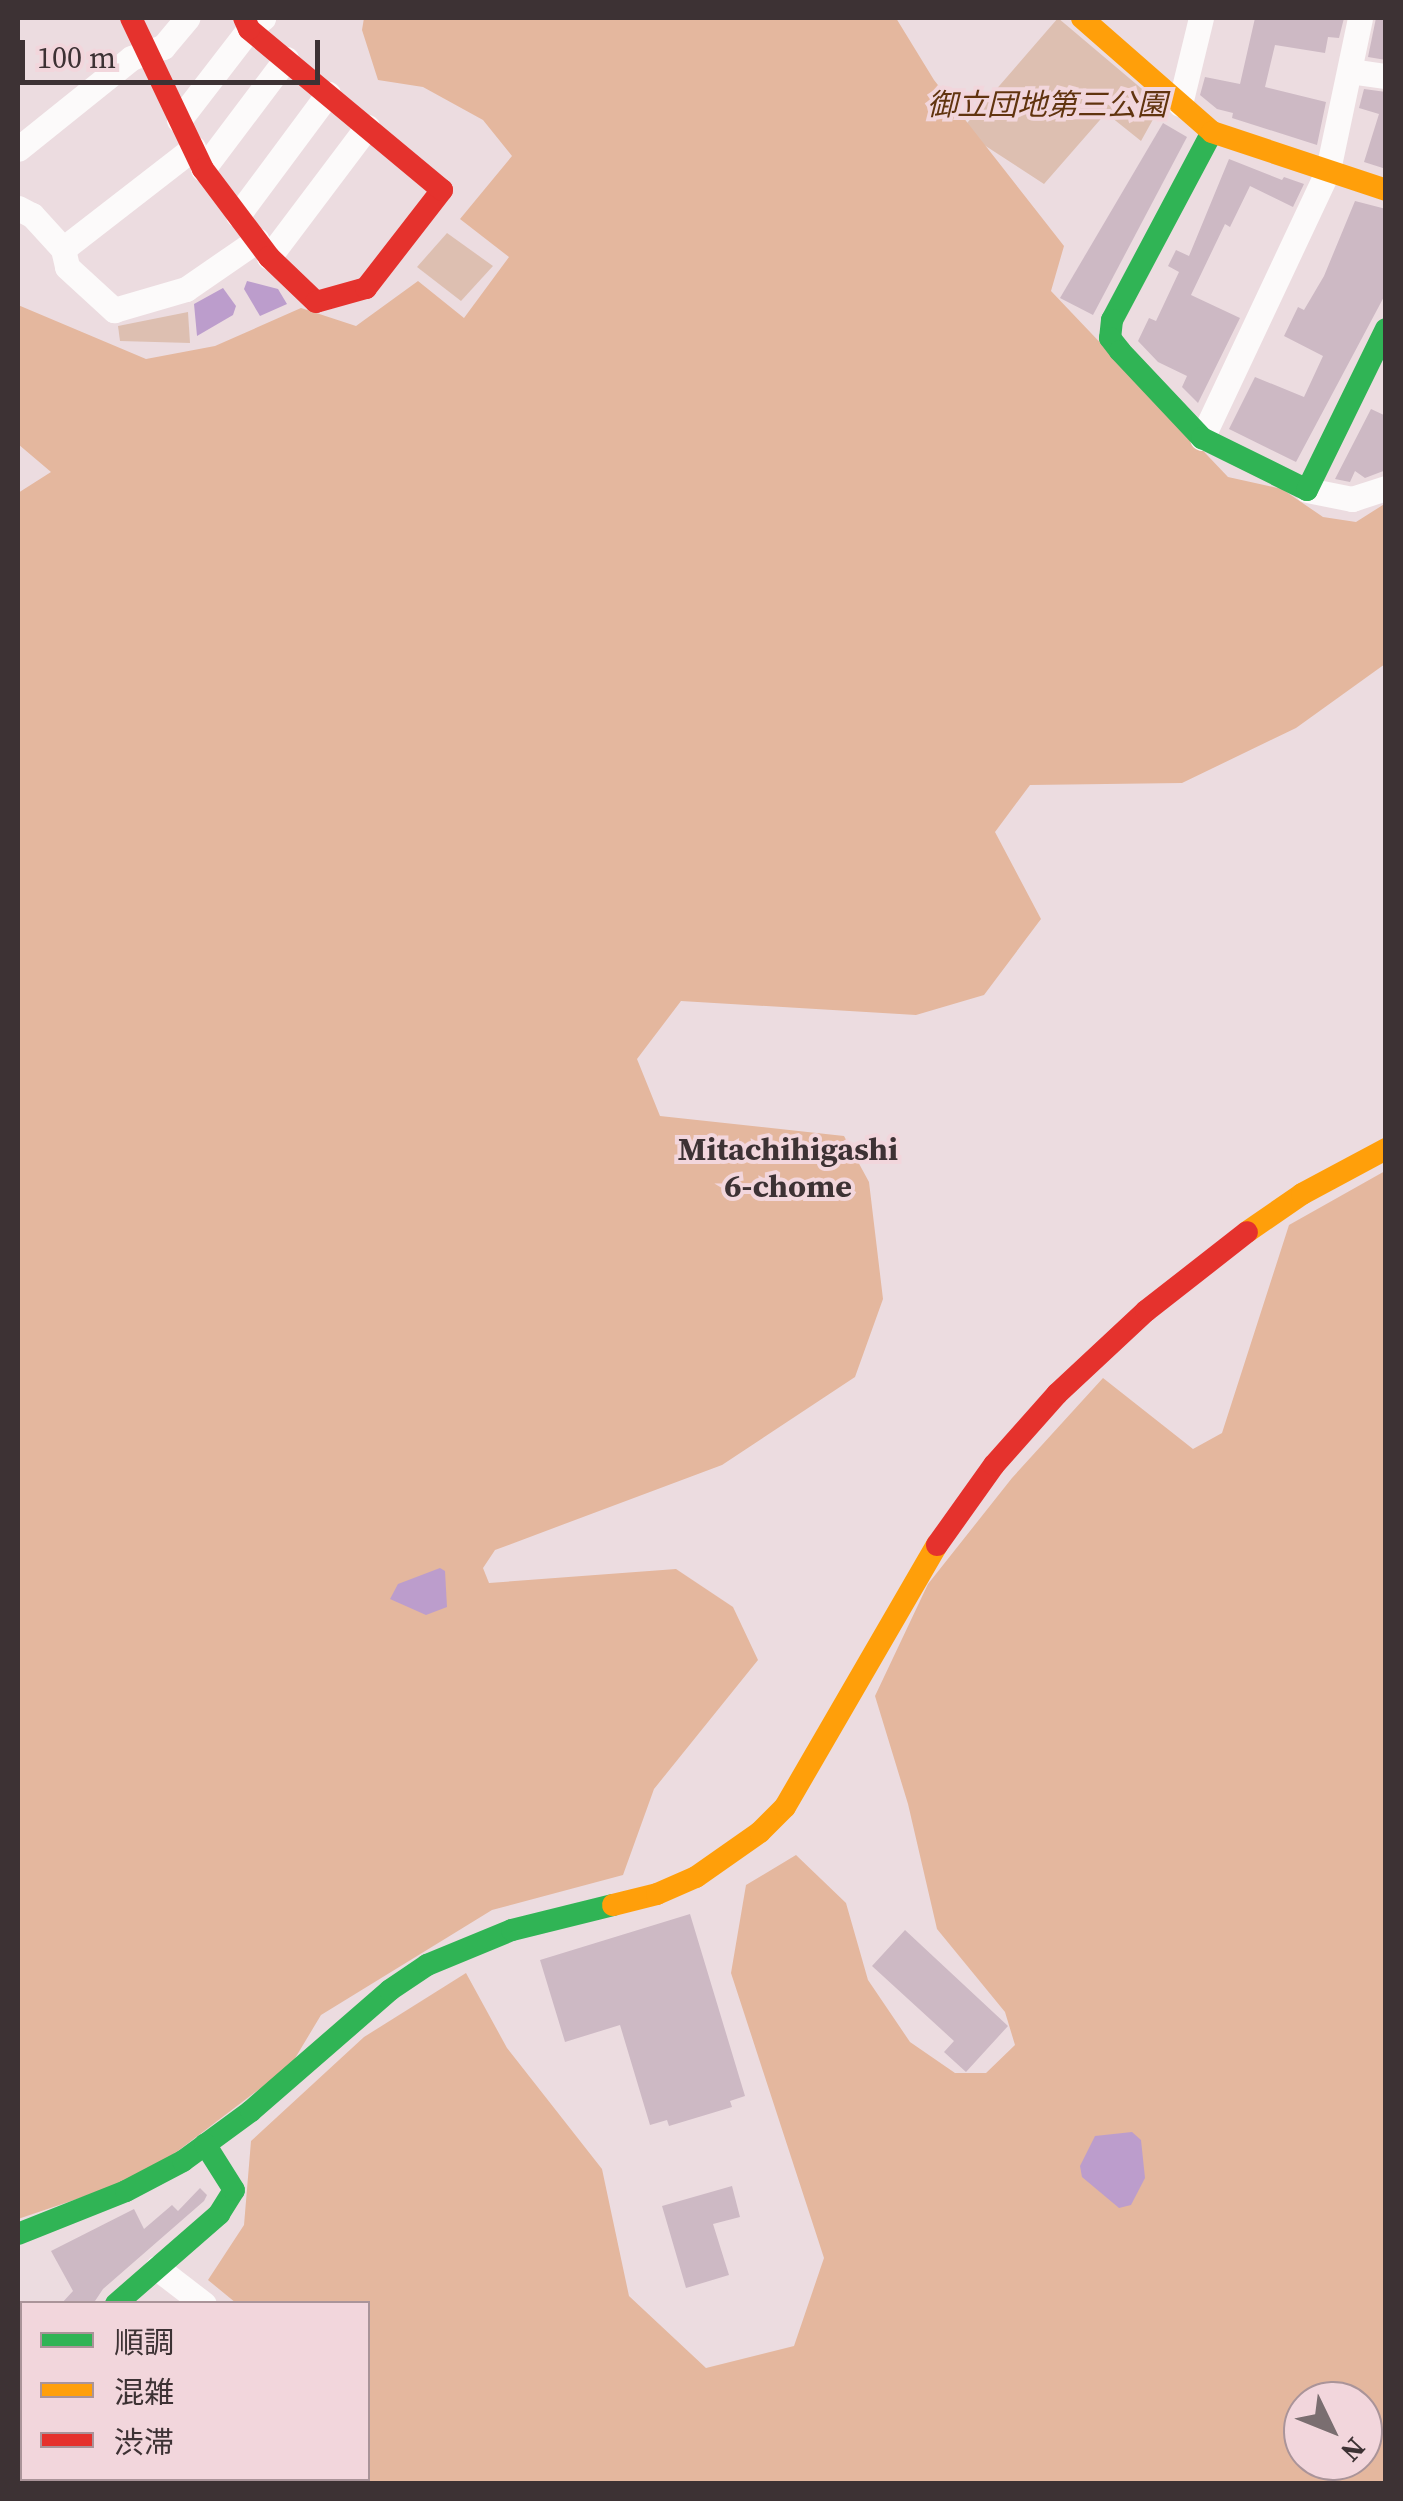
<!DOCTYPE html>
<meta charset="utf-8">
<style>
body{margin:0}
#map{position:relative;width:1403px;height:2501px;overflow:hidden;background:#ecdce0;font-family:"Source Serif 4","Noto Sans JP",serif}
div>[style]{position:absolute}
.green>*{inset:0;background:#ddbfb1}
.forest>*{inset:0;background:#e4b79e}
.water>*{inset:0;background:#bc9dcc}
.building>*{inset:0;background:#cdb9c4}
.street>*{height:25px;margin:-12.5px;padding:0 12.5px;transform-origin:12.5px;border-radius:12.5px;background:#fcfafa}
.fast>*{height:22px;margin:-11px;padding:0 11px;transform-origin:11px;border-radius:11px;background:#30b455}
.slow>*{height:22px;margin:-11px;padding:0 11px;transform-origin:11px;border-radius:11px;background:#ff9f0a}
.jam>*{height:22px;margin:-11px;padding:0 11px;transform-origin:11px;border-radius:11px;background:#e5322d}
span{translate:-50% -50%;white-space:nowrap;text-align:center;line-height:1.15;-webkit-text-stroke:8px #f2d6dc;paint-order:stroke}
.park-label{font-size:30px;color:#61340f;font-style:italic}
.neighbourhood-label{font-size:32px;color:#3d3234;font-weight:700}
.frame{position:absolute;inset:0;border:20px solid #3d3234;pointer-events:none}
.legend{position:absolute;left:20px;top:2301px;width:350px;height:180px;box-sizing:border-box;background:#f2d6dc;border:2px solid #aa9499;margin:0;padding:12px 18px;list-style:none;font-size:30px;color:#3d3234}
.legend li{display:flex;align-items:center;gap:20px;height:50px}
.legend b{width:50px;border:2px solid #aa9499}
.north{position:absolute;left:1283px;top:2381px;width:100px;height:100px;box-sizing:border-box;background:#f2d6dc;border:2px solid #aa9499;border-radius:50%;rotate:133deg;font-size:28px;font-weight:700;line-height:40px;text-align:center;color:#3d3234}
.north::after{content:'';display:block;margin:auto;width:35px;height:45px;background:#7a6e70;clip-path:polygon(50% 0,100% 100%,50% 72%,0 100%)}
.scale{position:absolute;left:20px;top:40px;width:300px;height:45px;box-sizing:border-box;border:5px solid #3d3234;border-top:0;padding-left:12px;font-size:30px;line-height:35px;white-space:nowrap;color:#3d3234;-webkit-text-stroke:8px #f2d6dc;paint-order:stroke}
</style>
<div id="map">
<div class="green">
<i style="clip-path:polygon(1058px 18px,1161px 105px,1141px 141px,1106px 113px,1044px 184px,961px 130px)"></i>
<i style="clip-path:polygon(447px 233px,493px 266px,461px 301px,417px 267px)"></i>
<i style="clip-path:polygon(188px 312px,190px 343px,120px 341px,118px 326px)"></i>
</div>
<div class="forest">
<i style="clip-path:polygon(364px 18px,896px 18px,934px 80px,1064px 246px,1051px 291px,1228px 477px,1282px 489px,1323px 517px,1356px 522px,1386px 503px,1385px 664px,1296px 728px,1182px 783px,1030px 785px,995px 832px,1041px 919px,984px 995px,916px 1015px,681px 1001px,637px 1059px,660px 1116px,844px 1136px,869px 1182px,883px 1299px,855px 1377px,722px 1465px,495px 1550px,483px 1568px,489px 1583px,676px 1569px,733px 1607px,758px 1660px,654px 1789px,623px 1875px,492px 1910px,321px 2015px,291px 2065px,145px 2176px,18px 2219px,18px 493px,51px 472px,18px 444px,18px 305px,146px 359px,215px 346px,301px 308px,356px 326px,418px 281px,464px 318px,509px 257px,460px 219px,512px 156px,483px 120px,423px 87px,378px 80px,362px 30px)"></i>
<i style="clip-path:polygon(evenodd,1385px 1171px,1385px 2483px,177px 2484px,181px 2478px,368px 2478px,368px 2304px,236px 2303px,208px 2280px,244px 2225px,251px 2141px,364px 2037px,466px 1973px,507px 2048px,602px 2169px,629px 2296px,706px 2368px,794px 2346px,824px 2258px,731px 1973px,746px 1885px,796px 1855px,846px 1903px,868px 1980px,910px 2042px,955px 2073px,986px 2073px,1015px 2045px,1005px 2012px,937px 1929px,908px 1804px,875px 1696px,928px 1584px,1012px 1478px,1103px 1378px,1193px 1449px,1222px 1433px,1289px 1225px,1385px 1171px,1303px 2401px,1363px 2401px,1363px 2461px,1303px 2461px,1303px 2401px)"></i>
</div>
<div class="water">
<i style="clip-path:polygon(247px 281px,278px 289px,287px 304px,260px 316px,244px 289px)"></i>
<i style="clip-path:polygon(223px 288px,236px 306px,233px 315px,197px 336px,194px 304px)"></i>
<i style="clip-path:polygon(440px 1568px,445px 1571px,447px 1607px,426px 1615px,390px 1599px,398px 1584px)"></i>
<i style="clip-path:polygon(1132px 2132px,1141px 2140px,1145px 2178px,1131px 2205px,1119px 2208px,1082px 2177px,1080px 2166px,1095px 2136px)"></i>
</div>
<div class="building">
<i style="clip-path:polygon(1255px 18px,1344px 18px,1339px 38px,1328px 37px,1325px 53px,1275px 45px,1265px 87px,1326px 102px,1317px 145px,1232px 118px,1233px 113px,1217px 109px,1200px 95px,1205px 77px,1240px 84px)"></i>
<i style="clip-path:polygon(1376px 18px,1386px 18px,1386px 60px,1368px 57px)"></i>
<i style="clip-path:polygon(1364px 89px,1386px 92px,1386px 169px,1364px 162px,1379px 114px,1359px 108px)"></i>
<i style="clip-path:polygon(1163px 123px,1187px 137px,1093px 315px,1060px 298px)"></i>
<i style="clip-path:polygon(1229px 159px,1282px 180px,1284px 177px,1304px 184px,1293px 207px,1250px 186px,1230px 227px,1225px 224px,1191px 295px,1240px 318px,1198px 403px,1182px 387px,1187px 376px,1158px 362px,1138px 341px,1149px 318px,1156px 321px,1179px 272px,1168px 266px,1176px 250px,1189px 256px)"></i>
<i style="clip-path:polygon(1355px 201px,1386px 209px,1386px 293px,1296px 462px,1229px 429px,1255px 377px,1304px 397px,1323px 356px,1284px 336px,1298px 307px,1304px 310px,1324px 276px)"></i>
<i style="clip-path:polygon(1371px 409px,1386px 416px,1386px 470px,1365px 478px,1355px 471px,1350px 482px,1335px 479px)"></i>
<i style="clip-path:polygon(690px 1914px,745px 2096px,730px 2101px,732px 2107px,669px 2126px,667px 2120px,650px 2125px,620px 2025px,565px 2042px,540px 1960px)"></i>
<i style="clip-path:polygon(905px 1930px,1008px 2026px,966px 2072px,944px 2052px,954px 2041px,872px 1966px)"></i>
<i style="clip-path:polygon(732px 2186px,740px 2217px,713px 2224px,729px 2275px,686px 2288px,662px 2206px)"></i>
<i style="clip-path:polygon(200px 2188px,207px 2195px,204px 2201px,103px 2289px,93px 2304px,61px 2304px,73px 2291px,51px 2251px,134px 2209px,144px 2229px,172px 2205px,178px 2211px)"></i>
</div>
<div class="street">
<i style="left:1350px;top:71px;width:36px;rotate:8deg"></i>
<i style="left:1180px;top:104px;width:89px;rotate:-76.3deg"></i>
<i style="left:179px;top:120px;width:115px;rotate:-52.4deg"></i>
<i style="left:249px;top:29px;width:18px;rotate:-38deg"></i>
<i style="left:18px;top:149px;width:145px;rotate:-38.8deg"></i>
<i style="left:131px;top:58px;width:34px;rotate:-19deg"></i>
<i style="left:163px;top:47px;width:38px;rotate:-50deg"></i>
<i style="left:203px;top:169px;width:138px;rotate:-53deg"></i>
<i style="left:18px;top:208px;width:16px;rotate:27deg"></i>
<i style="left:32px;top:215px;width:46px;rotate:47.6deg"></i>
<i style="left:63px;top:249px;width:18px;rotate:77deg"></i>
<i style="left:67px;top:267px;width:64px;rotate:42.5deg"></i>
<i style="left:114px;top:310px;width:75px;rotate:-16.3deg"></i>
<i style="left:186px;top:289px;width:86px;rotate:-34.6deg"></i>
<i style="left:238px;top:215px;width:151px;rotate:-53.4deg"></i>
<i style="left:63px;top:249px;width:165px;rotate:-37.8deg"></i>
<i style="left:269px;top:257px;width:163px;rotate:-53deg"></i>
<i style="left:1202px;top:438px;width:296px;rotate:-64.8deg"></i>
<i style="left:1328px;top:170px;width:155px;rotate:-78.1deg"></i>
<i style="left:1307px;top:490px;width:46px;rotate:11.3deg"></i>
<i style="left:1352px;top:499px;width:36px;rotate:-18deg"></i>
<i style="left:157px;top:2268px;width:59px;rotate:37.5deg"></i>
<i style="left:18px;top:2389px;width:6px;rotate:-45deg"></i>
</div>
<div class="fast">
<i style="left:1212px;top:132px;width:213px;rotate:118deg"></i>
<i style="left:1112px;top:320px;width:18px;rotate:96deg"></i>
<i style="left:1110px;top:338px;width:16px;rotate:52deg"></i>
<i style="left:1120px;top:351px;width:120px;rotate:46.7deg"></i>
<i style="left:1202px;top:438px;width:117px;rotate:26.3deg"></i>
<i style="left:1307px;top:490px;width:179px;rotate:-63.9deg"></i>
<i style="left:18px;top:2234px;width:116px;rotate:-21.7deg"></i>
<i style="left:126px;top:2191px;width:64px;rotate:-27.8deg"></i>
<i style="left:183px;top:2161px;width:84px;rotate:-36.3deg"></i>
<i style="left:251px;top:2111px;width:184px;rotate:-41deg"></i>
<i style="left:390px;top:1990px;width:45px;rotate:-34deg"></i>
<i style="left:427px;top:1965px;width:92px;rotate:-22.4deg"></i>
<i style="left:512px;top:1930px;width:104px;rotate:-13.9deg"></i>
<i style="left:116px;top:2304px;width:137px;rotate:-41.1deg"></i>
<i style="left:219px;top:2214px;width:28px;rotate:-58deg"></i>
<i style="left:234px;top:2190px;width:54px;rotate:-122.2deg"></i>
</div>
<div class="slow">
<i style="left:1082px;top:18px;width:173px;rotate:41.2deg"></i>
<i style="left:1212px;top:132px;width:183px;rotate:18.4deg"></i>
<i style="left:1247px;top:1232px;width:67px;rotate:-34.6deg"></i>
<i style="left:1302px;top:1194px;width:95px;rotate:-28.2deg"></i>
<i style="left:613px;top:1905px;width:45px;rotate:-14deg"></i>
<i style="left:657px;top:1894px;width:43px;rotate:-23.6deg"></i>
<i style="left:696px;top:1877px;width:78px;rotate:-35.1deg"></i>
<i style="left:760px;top:1832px;width:35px;rotate:-45deg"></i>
<i style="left:785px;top:1807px;width:303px;rotate:-59.9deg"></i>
</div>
<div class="jam">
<i style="left:131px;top:18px;width:167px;rotate:64.5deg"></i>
<i style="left:203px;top:169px;width:110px;rotate:53.1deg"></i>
<i style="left:269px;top:257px;width:65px;rotate:43.8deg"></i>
<i style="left:316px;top:302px;width:52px;rotate:-15.6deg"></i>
<i style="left:366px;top:288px;width:124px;rotate:-52.2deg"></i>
<i style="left:442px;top:190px;width:251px;rotate:-140.2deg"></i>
<i style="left:249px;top:29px;width:12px;rotate:-114deg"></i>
<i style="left:937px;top:1545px;width:98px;rotate:-54.5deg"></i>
<i style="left:994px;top:1465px;width:95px;rotate:-48.4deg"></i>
<i style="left:1057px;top:1394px;width:122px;rotate:-43deg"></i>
<i style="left:1146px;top:1311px;width:128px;rotate:-38deg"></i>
</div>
<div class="park-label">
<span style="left:1047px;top:105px">御立団地第三公園</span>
</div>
<div class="neighbourhood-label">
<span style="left:788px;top:1168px">Mitachihigashi<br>6-chome</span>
</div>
<div class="frame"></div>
<ul class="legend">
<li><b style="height:12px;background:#30b455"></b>順調</li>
<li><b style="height:12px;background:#ff9f0a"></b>混雑</li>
<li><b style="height:12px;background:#e5322d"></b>渋滞</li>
</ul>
<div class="north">N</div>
<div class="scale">100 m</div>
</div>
